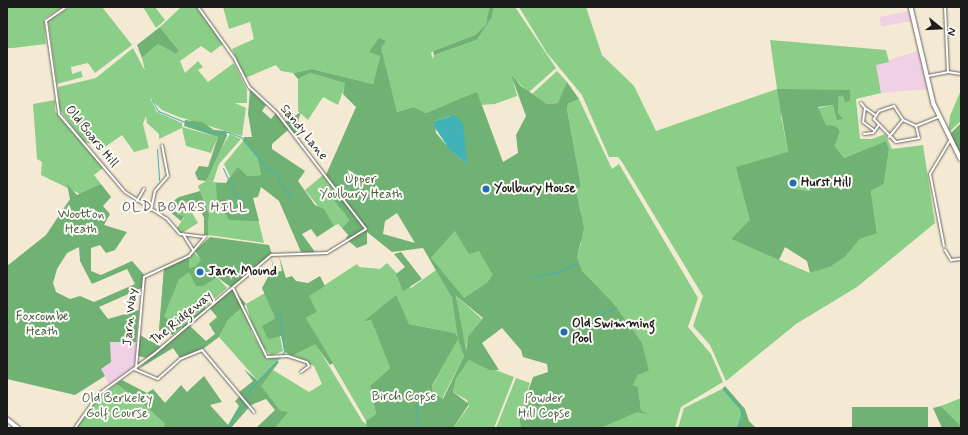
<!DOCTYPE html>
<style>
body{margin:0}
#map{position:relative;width:968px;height:435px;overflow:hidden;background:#f4ead3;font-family:Mynerve,sans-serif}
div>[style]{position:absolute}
.built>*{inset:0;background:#f0d0e5;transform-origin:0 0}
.green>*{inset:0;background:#8bce87}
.forest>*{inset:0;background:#70b174;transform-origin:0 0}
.water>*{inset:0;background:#41b2b8}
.stream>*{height:1px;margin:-0.5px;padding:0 0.5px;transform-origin:0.5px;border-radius:0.5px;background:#41b2b8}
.roads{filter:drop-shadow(0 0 1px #68645c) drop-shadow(0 0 1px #68645c)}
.street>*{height:2px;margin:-1px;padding:0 1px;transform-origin:1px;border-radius:1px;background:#fff}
.secondary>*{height:3.5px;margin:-1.75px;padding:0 1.75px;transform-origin:1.75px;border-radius:1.75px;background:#fff}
.dots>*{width:11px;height:11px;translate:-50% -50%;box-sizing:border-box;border:2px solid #fdfcf7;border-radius:50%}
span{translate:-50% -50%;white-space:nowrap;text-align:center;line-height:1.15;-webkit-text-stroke:4px #fdfcf7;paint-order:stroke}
.street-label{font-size:13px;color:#1c1c1c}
.park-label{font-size:13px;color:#435a41}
.poi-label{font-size:13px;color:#1c1c1c;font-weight:700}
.left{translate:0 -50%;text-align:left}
.neighbourhood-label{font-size:14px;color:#624e57;letter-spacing:1px}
.frame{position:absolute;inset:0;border:8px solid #1c1c1c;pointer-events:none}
.north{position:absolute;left:920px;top:8px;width:40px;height:40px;-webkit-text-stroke:3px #fdfcf7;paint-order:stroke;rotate:108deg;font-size:11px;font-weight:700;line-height:16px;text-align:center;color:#1c1c1c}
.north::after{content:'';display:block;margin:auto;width:14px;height:18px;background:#1c1c1c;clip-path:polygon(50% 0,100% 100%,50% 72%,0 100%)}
</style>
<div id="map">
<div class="built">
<i style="left:910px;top:11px;width:10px;height:31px;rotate:79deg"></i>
<i style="clip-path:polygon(921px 50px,928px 89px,881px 93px,876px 64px)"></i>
<i style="clip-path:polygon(110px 342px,136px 342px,135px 367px,109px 385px,101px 369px,111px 362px)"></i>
</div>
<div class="green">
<i style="clip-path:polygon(7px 7px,63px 7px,44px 19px,46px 44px,13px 48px,7px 48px)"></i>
<i style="clip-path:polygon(70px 7px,102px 7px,132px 45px,95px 73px,88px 63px,71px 67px,72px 74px,81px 71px,83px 77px,57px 84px,48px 21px)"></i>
<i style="clip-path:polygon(143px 7px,155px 7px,165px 20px,156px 28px)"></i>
<i style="clip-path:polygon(181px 7px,196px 7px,223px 44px,211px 53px,201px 46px,180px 61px,185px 73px,198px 61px,203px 67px,198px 70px,208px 82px,234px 63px,247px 90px,247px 103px,235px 103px,246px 108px,242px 136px,179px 117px,162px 110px,150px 98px,157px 112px,182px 123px,182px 127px,218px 137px,211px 153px,186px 146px,182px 128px,159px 139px,159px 134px,147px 123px,146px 116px,143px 124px,149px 148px,134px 152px,122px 135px,105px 147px,84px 142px,59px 109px,58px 87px,96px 78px,133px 48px,145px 71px,142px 58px,158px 44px,176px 54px,179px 51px,160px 27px)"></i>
<i style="clip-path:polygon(223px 7px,489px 7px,486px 24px,475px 35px,433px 51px,431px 53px,433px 59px,434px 55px,477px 40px,492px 17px,494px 7px,515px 7px,556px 68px,529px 92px,512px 77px,517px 96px,495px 104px,480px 105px,477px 93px,426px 113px,414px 107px,397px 112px,382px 55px,369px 51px,380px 56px,373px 84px,312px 69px,293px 73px,281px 71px,276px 65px,245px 78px,232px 49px,254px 39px,250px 22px,229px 29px)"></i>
<i style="clip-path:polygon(evenodd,519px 7px,586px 7px,602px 55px,634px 86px,656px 131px,777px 89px,770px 40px,886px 50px,889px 62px,876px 65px,881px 93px,856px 99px,860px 139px,872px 139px,885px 134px,892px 149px,923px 145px,935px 223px,857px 287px,796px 324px,726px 381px,710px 345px,693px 326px,703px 296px,622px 162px,618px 157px,609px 157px,582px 95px,547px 53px,519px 7px,850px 90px,838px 97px,833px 105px,818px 108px,826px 125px,840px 131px,835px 146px,844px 158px,886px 141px,889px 149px,884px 184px,871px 191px,877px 232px,860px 239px,845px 257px,830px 267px,810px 273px,731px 239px,749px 222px,788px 152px,781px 116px,850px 90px)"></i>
<i style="clip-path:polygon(557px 71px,567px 82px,563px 93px,558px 103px,547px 104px,532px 94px)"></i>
<i style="clip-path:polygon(310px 73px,346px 83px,338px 105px,323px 97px,308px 120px,298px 111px,298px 79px)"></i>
<i style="clip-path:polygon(961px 90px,961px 121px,948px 133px,950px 116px)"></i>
<i style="clip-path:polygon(579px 99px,612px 169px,619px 164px,698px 298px,688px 327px,711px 354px,723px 382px,681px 407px,675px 428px,601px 428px,637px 411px,648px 413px,641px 410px,638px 387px,633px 385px,638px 375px,649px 371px,644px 357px,534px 341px,459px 296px,430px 259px,455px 231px,577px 258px,581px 243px,581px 214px,576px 190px,581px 186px,567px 109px,568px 104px)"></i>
<i style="clip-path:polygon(55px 100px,55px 111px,103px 168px,94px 175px,101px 184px,82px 195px,41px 175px,42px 162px,37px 159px,33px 104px)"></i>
<i style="clip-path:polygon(230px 134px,241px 139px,219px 164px,213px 182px,226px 183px,230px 176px,224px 164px,243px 141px,257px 157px,261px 175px,247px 176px,264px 243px,208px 235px,209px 214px,198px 186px,206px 181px,209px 168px)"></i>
<i style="clip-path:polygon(323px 175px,336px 191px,340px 208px,349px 220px,342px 228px,338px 224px,334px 226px,305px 190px)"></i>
<i style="clip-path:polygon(793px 177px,805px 181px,811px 191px,794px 189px,790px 183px)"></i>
<i style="clip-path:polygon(180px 201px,185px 201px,198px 223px,182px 233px,176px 230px,184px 217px,177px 214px)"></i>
<i style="clip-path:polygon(195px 253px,227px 288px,172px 335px,166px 327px,159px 331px,164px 268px)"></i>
<i style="clip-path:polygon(387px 263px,411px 288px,436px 270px,452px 298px,464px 356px,442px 399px,433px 393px,432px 387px,458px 338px,455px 333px,409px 324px,395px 296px,364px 322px,371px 320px,390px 368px,370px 386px,376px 414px,366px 421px,306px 318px,317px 312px,308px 296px,357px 264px,359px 267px,380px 269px)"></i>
<i style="clip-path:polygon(265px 293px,275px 318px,262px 326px,280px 336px,283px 351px,271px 356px,256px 338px,246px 304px)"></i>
<i style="clip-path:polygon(456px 296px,482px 319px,468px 336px,465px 352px)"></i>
<i style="clip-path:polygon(244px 306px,252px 333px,267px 359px,280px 356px,258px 381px,219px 337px,228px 320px)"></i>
<i style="clip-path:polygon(315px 343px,363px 422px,373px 428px,275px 428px,287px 412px,280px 410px,260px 386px,273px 370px,309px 392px,322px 384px,314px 366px,292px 356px)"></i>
<i style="clip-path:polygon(469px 360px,514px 377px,494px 428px,453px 428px,469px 406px,467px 400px,453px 392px,456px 379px)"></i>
<i style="clip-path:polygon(516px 378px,530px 383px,519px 418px,521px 428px,496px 428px)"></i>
<i style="clip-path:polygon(116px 384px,139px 400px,165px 424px,165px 428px,76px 428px,99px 397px)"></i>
<i style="clip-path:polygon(722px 389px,740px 409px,749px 428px,678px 428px,684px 408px)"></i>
<i style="clip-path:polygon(961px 398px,961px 426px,941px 406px)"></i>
</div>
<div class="forest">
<i style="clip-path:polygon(489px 7px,494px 7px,492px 17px,477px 40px,434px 55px,433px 51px,475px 35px,486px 24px)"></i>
<i style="clip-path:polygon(160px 27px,179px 51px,176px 54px,158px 44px,142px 58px,137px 45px)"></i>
<i style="clip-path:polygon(evenodd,379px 38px,386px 41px,381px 48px,397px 112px,414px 107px,426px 113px,477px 92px,503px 162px,518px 153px,516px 135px,526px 116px,511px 75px,521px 86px,547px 104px,558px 103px,567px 82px,579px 99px,568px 104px,567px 109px,581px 186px,576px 190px,584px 228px,577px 258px,582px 271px,613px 303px,642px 343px,649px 371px,638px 375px,633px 385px,638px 387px,641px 410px,649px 414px,637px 412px,601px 428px,521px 428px,519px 418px,533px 377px,548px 372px,547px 364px,523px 357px,521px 350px,502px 328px,482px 343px,499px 370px,490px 370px,469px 360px,456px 379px,453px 392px,469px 404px,453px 428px,367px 427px,366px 421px,376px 414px,370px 386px,390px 368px,371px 320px,363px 322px,396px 295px,409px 324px,455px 333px,458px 338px,452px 298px,423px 248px,392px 252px,367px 232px,367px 244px,357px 248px,346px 239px,348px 235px,342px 228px,349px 220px,334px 200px,336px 191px,325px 177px,356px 107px,343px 94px,345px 83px,310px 73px,298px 79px,293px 73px,312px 69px,373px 84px,380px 56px,369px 52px,379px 38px,450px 116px,461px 124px,467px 164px,453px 152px,452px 137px,447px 146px,436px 133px,435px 121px,450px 116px,379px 38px,397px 213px,415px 243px,383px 234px,385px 221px,397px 213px,379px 38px,455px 231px,469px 254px,479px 251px,493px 275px,487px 283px,464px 298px,431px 258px,455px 231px,379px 38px,456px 296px,483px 318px,468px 336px,466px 351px,456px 296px,379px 38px,458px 339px,464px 356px,443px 399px,433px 393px,432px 386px,458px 339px)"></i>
<i style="clip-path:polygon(evenodd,777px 89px,850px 90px,850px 101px,845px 102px,843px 95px,838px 97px,838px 113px,843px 119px,837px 120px,833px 105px,818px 107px,826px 125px,835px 126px,840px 131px,835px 146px,844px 158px,886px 141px,889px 149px,884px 184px,871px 191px,877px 233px,860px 239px,845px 257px,830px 267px,810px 273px,807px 261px,785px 247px,779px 260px,731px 239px,750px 220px,736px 167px,788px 152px,777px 89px,793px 177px,805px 181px,811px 191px,794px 189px,790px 183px,793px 177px)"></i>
<i style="clip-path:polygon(250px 90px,266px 105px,262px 111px,271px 119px,276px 113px,283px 123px,301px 112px,298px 121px,301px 127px,295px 134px,288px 130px,272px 144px,272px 149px,305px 171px,298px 181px,315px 205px,324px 209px,334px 226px,317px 237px,311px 229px,302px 234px,315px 252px,301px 252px,279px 201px,261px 187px,258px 197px,253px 198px,259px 221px,229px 220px,217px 200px,216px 183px,226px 183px,238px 167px,247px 176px,261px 175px,257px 157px,243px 141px,244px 137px,252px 137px,248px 114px)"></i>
<i style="clip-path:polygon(185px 120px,202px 122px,214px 130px,226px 131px,227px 136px,206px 181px,198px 180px,195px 173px,199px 166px,208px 167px,218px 137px,184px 126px)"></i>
<i style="clip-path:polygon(961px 123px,961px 156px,949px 135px)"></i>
<i style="clip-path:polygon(evenodd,67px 184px,77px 195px,101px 184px,111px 197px,103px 206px,110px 214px,104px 225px,127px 232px,115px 250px,106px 253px,100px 245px,91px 248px,91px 271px,101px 275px,132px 261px,146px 277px,144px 287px,99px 307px,108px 319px,139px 310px,136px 342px,110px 342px,111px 362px,101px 369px,105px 376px,75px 395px,7px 379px,7px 266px,46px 235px,70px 199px,67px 184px,79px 247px,80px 261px,92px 284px,127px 269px,135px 284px,94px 302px,80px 296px,70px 299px,56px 292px,53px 283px,57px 269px,67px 253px,79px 247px)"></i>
<i style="clip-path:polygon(200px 191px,209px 214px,208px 235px,204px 235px,204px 218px,199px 207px,192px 210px,185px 201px,180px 201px,177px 214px,184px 216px,181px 221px,164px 207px,179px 197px)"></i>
<i style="clip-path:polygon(evenodd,210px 237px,269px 245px,272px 254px,232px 288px,246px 304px,228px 320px,219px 337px,203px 349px,180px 358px,173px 348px,137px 370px,183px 329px,182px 327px,172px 335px,166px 327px,159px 331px,164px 268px,189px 257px,189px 268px,195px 267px,201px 260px,195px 251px,210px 237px,189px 272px,196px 286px,203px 286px,217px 277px,232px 288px,208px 306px,217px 317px,209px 324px,215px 334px,206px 341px,190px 326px,208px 310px,205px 307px,181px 327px,173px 325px,164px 316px,179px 279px,189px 272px)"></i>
<i style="clip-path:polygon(401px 252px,422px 279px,403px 291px,396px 274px,405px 267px,394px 254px)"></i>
<i style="clip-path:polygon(279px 256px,286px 278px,292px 276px,296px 281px,308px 283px,320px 276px,325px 286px,309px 296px,317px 312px,306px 318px,333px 363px,330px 365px,315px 344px,292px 356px,285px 352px,281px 336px,268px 339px,262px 326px,275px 318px,262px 288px,273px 268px,271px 257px,275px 272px,282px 271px)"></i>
<i style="clip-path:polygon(140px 335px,161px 347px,146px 358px,138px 356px)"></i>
<i style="clip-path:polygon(277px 361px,279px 362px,261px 386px,280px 410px,288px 412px,275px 428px,256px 428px,275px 410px,266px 399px,251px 405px,231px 428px,164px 428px,165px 424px,139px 400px,116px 384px,122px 380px,147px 393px,153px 389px,165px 403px,181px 385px,187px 392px,204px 376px,222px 402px,210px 405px,228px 425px,239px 406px,235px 401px,240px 396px,238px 393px,253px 381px,244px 369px,258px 381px)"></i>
<i style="clip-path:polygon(725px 386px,745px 409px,749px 421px,756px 428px,737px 428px,742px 418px,740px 409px,722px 389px)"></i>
<i style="clip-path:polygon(941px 406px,961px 426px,961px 428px,942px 428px,933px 408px)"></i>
<i style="left:852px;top:407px;width:76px;height:21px"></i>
</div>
<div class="water">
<i style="clip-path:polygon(454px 115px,463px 123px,467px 164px,449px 149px,434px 126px,435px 121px)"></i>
</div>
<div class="stream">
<i style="left:152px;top:100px;width:13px;rotate:61deg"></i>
<i style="left:158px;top:111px;width:58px;rotate:22.2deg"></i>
<i style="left:212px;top:133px;width:16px;rotate:-4deg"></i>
<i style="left:228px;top:132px;width:14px;rotate:21deg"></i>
<i style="left:241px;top:137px;width:38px;rotate:51deg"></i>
<i style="left:265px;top:167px;width:14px;rotate:25deg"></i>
<i style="left:278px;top:173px;width:7px;rotate:90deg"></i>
<i style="left:278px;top:180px;width:22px;rotate:54deg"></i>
<i style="left:157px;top:149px;width:31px;rotate:86deg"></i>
<i style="left:223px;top:168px;width:41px;rotate:65.3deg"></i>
<i style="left:532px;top:277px;width:26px;rotate:-11deg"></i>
<i style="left:558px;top:272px;width:22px;rotate:-24deg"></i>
<i style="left:573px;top:328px;width:48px;rotate:-26deg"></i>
<i style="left:723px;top:389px;width:29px;rotate:49deg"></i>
<i style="left:742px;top:411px;width:18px;rotate:106deg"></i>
<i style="left:416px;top:391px;width:37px;rotate:88deg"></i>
<i style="left:227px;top:428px;width:47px;rotate:-59deg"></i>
<i style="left:251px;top:388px;width:49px;rotate:-47.5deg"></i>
<i style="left:284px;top:352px;width:42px;rotate:-96.8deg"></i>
</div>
<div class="roads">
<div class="street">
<i style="left:66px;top:7px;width:24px;rotate:145deg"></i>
<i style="left:46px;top:21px;width:94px;rotate:82deg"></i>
<i style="left:59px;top:114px;width:102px;rotate:49.8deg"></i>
<i style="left:125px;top:192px;width:50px;rotate:32.7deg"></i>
<i style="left:167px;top:219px;width:20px;rotate:49deg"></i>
<i style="left:180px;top:234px;width:25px;rotate:7deg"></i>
<i style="left:945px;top:7px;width:65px;rotate:87.4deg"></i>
<i style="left:928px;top:76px;width:20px;rotate:-11deg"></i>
<i style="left:948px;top:72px;width:13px;rotate:9deg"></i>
<i style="left:861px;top:103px;width:6px;rotate:51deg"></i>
<i style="left:865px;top:108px;width:14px;rotate:98deg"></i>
<i style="left:863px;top:122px;width:15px;rotate:37deg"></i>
<i style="left:865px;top:108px;width:12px;rotate:35deg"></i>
<i style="left:916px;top:126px;width:12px;rotate:76deg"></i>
<i style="left:919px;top:138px;width:23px;rotate:170deg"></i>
<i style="left:896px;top:142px;width:32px;rotate:-134deg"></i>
<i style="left:874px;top:119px;width:9px;rotate:-58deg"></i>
<i style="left:879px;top:111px;width:16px;rotate:-18deg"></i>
<i style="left:894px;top:106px;width:17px;rotate:57deg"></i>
<i style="left:903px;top:120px;width:14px;rotate:25deg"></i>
<i style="left:916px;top:126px;width:24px;rotate:-22deg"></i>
<i style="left:864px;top:134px;width:9px;rotate:-6deg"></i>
<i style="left:873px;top:133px;width:9px;rotate:-54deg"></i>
<i style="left:889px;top:137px;width:22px;rotate:-51deg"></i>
<i style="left:137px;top:201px;width:14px;rotate:-60deg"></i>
<i style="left:151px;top:210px;width:19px;rotate:-78deg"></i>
<i style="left:155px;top:191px;width:20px;rotate:-49deg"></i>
<i style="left:168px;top:176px;width:31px;rotate:-101deg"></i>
<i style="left:183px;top:234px;width:19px;rotate:58deg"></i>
<i style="left:944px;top:246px;width:73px;rotate:-101deg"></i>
<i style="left:930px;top:174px;width:39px;rotate:-59deg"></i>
<i style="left:945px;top:250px;width:12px;rotate:59deg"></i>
<i style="left:951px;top:260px;width:10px;rotate:-6deg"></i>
<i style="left:233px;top:288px;width:77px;rotate:63.8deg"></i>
<i style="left:267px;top:357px;width:21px;rotate:-3deg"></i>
<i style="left:288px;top:356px;width:20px;rotate:18deg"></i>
<i style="left:307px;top:362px;width:4px;rotate:63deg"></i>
<i style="left:309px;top:366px;width:10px;rotate:143deg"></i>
<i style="left:136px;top:368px;width:91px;rotate:-85deg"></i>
<i style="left:144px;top:277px;width:50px;rotate:-25deg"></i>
<i style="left:189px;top:256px;width:26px;rotate:-50deg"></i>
<i style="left:134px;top:369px;width:26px;rotate:23deg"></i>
<i style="left:158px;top:379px;width:30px;rotate:-42deg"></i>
<i style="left:180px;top:359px;width:24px;rotate:-22deg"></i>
<i style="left:202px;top:350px;width:81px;rotate:50deg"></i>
<i style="left:75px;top:428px;width:42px;rotate:-54.8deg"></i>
<i style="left:99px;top:394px;width:68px;rotate:-36deg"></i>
<i style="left:154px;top:354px;width:153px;rotate:-40.2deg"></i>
<i style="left:271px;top:255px;width:56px;rotate:-2deg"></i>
<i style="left:327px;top:253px;width:46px;rotate:-31.6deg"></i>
<i style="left:366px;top:229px;width:146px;rotate:-127.5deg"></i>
<i style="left:277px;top:113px;width:38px;rotate:-137deg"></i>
<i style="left:249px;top:87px;width:31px;rotate:-117deg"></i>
<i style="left:235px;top:59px;width:64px;rotate:-125.4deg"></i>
</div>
<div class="secondary">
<i style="left:911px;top:7px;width:100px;rotate:76.7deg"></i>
<i style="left:934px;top:104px;width:61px;rotate:63.9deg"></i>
<i style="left:7px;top:419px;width:14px;rotate:39deg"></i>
</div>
</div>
<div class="dots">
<i style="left:793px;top:183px;background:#1f6fb2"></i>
<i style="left:486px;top:189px;background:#1f6fb2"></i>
<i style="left:200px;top:272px;background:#1f6fb2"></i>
<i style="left:564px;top:332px;background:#1f6fb2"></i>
</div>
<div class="street-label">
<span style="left:303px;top:133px;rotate:51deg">Sandy Lane</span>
<span style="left:91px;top:137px;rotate:51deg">Old Boars Hill</span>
<span style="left:131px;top:317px;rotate:-85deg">Jarn Way</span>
<span style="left:182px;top:319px;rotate:-40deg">The Ridgeway</span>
</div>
<div class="park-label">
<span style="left:361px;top:188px">Upper<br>Youlbury Heath</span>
<span style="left:81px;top:223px">Wootton<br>Heath</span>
<span style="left:42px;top:325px">Foxcombe<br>Heath</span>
<span style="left:404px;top:397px">Birch Copse</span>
<span style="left:117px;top:407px">Old Berkeley<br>Golf Course</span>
<span style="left:544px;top:407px">Powder<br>Hill Copse</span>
</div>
<div class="poi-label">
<span class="left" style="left:801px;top:183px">Hurst Hill</span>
<span class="left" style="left:494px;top:189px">Youlbury House</span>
<span class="left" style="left:208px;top:272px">Jarn Mound</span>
<span class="left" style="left:572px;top:332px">Old Swimming<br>Pool</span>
</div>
<div class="neighbourhood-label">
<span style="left:185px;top:207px">OLD BOARS HILL</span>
</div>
<div class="frame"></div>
<div class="north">N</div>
</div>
